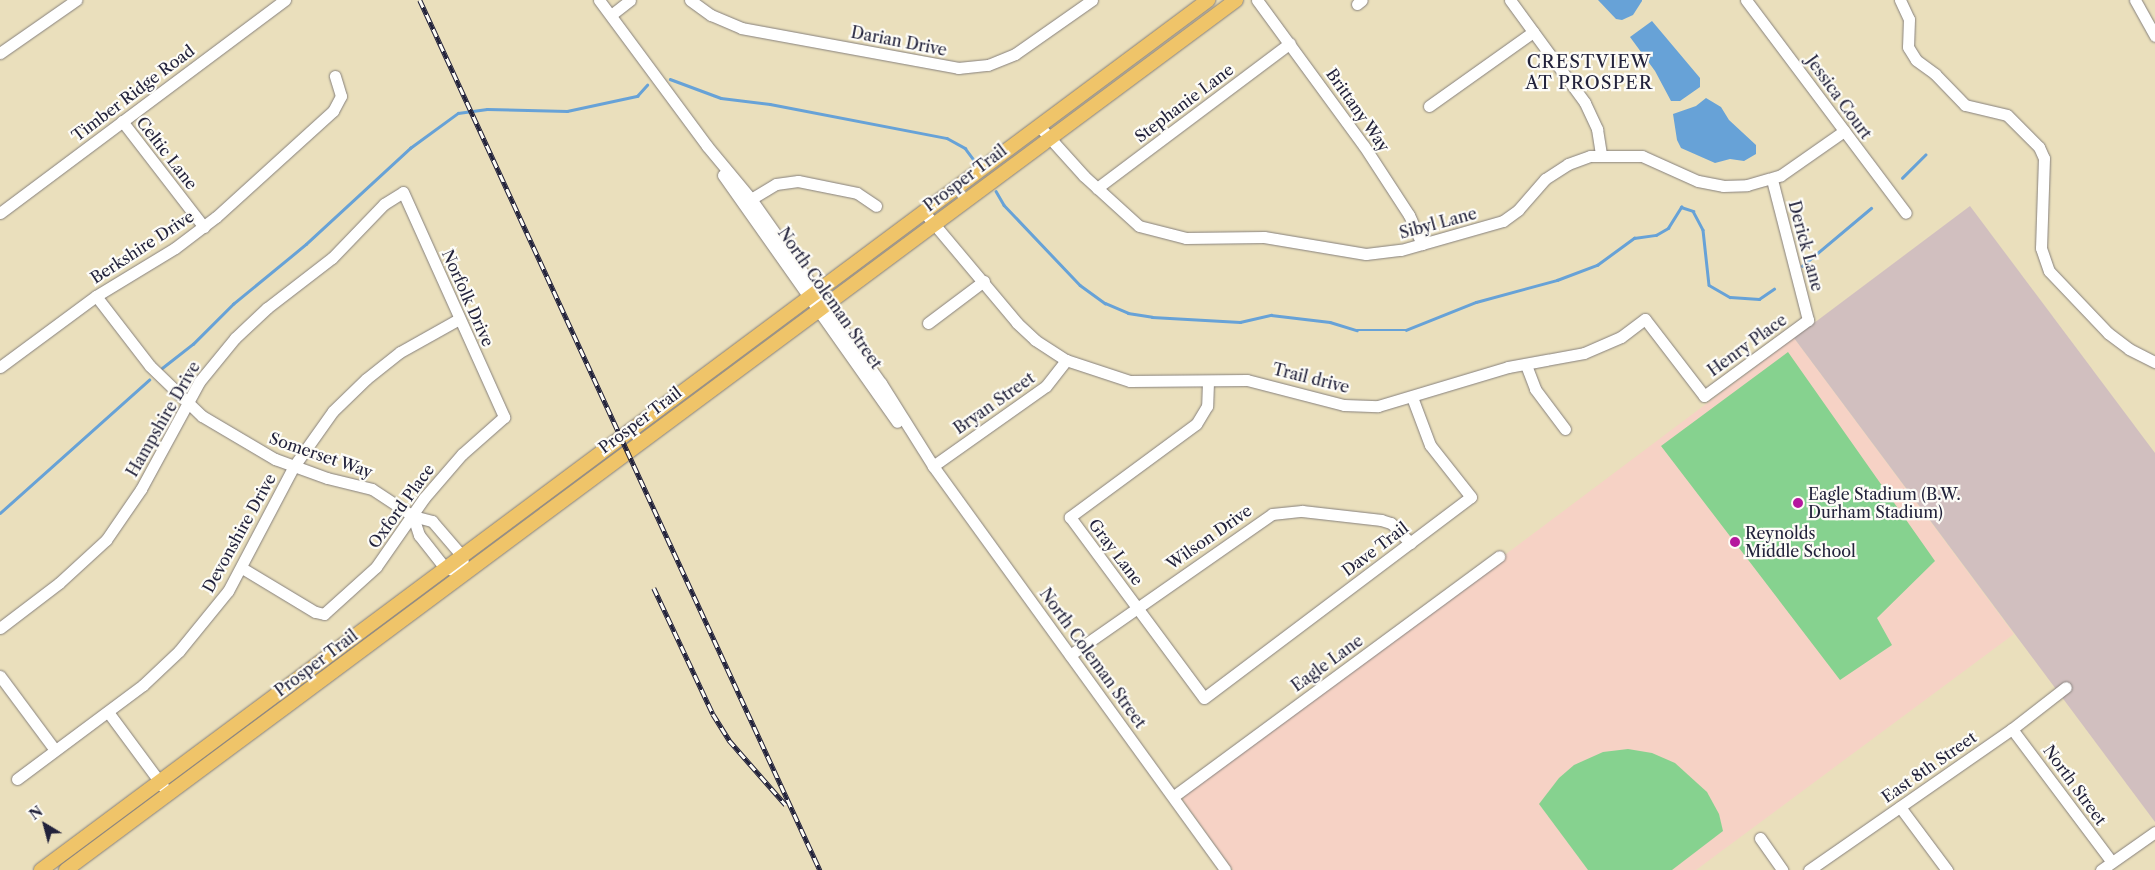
<!DOCTYPE html>
<style>
body{margin:0}
#map{position:relative;width:2155px;height:870px;overflow:hidden;background:#eadfbc;font-family:"Libre Caslon Text",serif}
div>[style]{position:absolute}
.built>*{inset:0;background:#f6d2c5}
.industrial>*{inset:0;background:#d1bfbf}
.green>*{inset:0;background:#86d28f}
.water>*{inset:0;background:#67a2d7}
.stream>*{height:2.5px;margin:-1.25px;padding:0 1.25px;transform-origin:1.25px;border-radius:1.25px;background:#67a2d7}
.roads{filter:drop-shadow(0 0 1px #86807c) drop-shadow(0 0 1px #86807c)}
.minor>*{height:11px;margin:-5.5px;padding:0 5.5px;transform-origin:5.5px;border-radius:5.5px;background:#fff}
.major>*{height:14px;margin:-7px;padding:0 7px;transform-origin:7px;border-radius:7px;background:#efc469}
.rail>*{height:4.5px;margin-top:-2.25px;transform-origin:0;background:repeating-linear-gradient(90deg,#fdfcf7 0 8px,#22223b 0 16px);box-sizing:border-box;border-block:1px solid #22223b}
.dots>*{width:14px;height:14px;translate:-50% -50%;box-sizing:border-box;border:2px solid #fdfcf7;border-radius:50%}
span{translate:-50% -50%;white-space:nowrap;text-align:center;line-height:1.15;-webkit-text-stroke:4.5px #fdfcf7;paint-order:stroke}
.street-label{font-size:16px;color:#22223b}
.poi-label{font-size:16px;color:#22223b}
.left{translate:0 -50%;text-align:left}
.neighbourhood-label{font-size:18px;color:#22223b;letter-spacing:1px}
.north{position:absolute;left:20px;top:800px;width:50px;height:50px;-webkit-text-stroke:4px #fdfcf7;paint-order:stroke;rotate:323deg;font-size:14px;font-weight:700;line-height:20px;text-align:center;color:#22223b}
.north::after{content:'';display:block;margin:auto;width:18px;height:22px;background:#22223b;clip-path:polygon(50% 0,100% 100%,50% 72%,0 100%)}
</style>
<div id="map">
<div class="built">
<i style="clip-path:polygon(1794px 338px,2014px 634px,1696px 870px,1233px 870px,1183px 800px,1185px 795px)"></i>
</div>
<div class="industrial">
<i style="clip-path:polygon(1970px 206px,2155px 453px,2155px 822px,1794px 338px)"></i>
</div>
<div class="green">
<i style="clip-path:polygon(1788px 352px,1935px 561px,1877px 618px,1892px 645px,1840px 680px,1661px 446px)"></i>
<i style="clip-path:polygon(1628px 749px,1652px 753px,1675px 763px,1707px 792px,1719px 814px,1723px 831px,1672px 870px,1588px 870px,1539px 804px,1559px 778px,1574px 765px,1603px 752px)"></i>
</div>
<div class="water">
<i style="clip-path:polygon(1598px 0,1642px 0,1642px 1px,1633px 15px,1622px 20px,1616px 19px)"></i>
<i style="clip-path:polygon(1652px 21px,1700px 78px,1700px 87px,1680px 101px,1671px 101px,1655px 71px,1630px 37px)"></i>
<i style="clip-path:polygon(1706px 98px,1721px 107px,1729px 120px,1756px 145px,1756px 154px,1744px 161px,1730px 159px,1715px 163px,1681px 148px,1677px 140px,1673px 114px,1696px 106px)"></i>
</div>
<div class="stream">
<i style="left:670px;top:79px;width:54px;rotate:20.4deg"></i>
<i style="left:721px;top:98px;width:49px;rotate:7deg"></i>
<i style="left:770px;top:104px;width:180px;rotate:10.9deg"></i>
<i style="left:947px;top:138px;width:21px;rotate:29deg"></i>
<i style="left:965px;top:148px;width:15px;rotate:53deg"></i>
<i style="left:1902px;top:178px;width:33px;rotate:-45deg"></i>
<i style="left:996px;top:191px;width:16px;rotate:60deg"></i>
<i style="left:1004px;top:205px;width:110px;rotate:46.5deg"></i>
<i style="left:1080px;top:285px;width:31px;rotate:36deg"></i>
<i style="left:1105px;top:303px;width:25px;rotate:23deg"></i>
<i style="left:1128px;top:313px;width:24px;rotate:9deg"></i>
<i style="left:1152px;top:317px;width:88px;rotate:3.3deg"></i>
<i style="left:1240px;top:322px;width:32px;rotate:-13deg"></i>
<i style="left:1271px;top:315px;width:59px;rotate:6.8deg"></i>
<i style="left:1330px;top:322px;width:28px;rotate:17deg"></i>
<i style="left:1357px;top:330px;width:49px"></i>
<i style="left:1406px;top:330px;width:75px;rotate:-21.8deg"></i>
<i style="left:1476px;top:302px;width:84px;rotate:-15.2deg"></i>
<i style="left:1557px;top:280px;width:43px;rotate:-20.6deg"></i>
<i style="left:1597px;top:265px;width:46px;rotate:-36.1deg"></i>
<i style="left:1634px;top:238px;width:22px;rotate:-8deg"></i>
<i style="left:1656px;top:235px;width:14px;rotate:-30deg"></i>
<i style="left:1668px;top:228px;width:25px;rotate:-58deg"></i>
<i style="left:1681px;top:207px;width:13px;rotate:18deg"></i>
<i style="left:1693px;top:211px;width:21px;rotate:62deg"></i>
<i style="left:1703px;top:230px;width:55px;rotate:83.8deg"></i>
<i style="left:1709px;top:285px;width:24px;rotate:30deg"></i>
<i style="left:1730px;top:297px;width:29px;rotate:4deg"></i>
<i style="left:1759px;top:299px;width:18px;rotate:-34deg"></i>
<i style="left:1802px;top:266px;width:90px;rotate:-40deg"></i>
<i style="left:162px;top:368px;width:39px;rotate:-38deg"></i>
<i style="left:193px;top:344px;width:57px;rotate:-45deg"></i>
<i style="left:233px;top:304px;width:94px;rotate:-39.4deg"></i>
<i style="left:306px;top:244px;width:142px;rotate:-42.7deg"></i>
<i style="left:410px;top:148px;width:59px;rotate:-36.1deg"></i>
<i style="left:458px;top:113px;width:29px;rotate:-8deg"></i>
<i style="left:487px;top:109px;width:80px;rotate:1.4deg"></i>
<i style="left:567px;top:111px;width:72px;rotate:-12.1deg"></i>
<i style="left:637px;top:96px;width:15px;rotate:-48deg"></i>
<i style="left:0;top:513px;width:200px;rotate:-41.8deg"></i>
</div>
<div class="roads">
<div class="minor">
<i style="left:599px;top:0;width:182px;rotate:53.5deg"></i>
<i style="left:707px;top:146px;width:69px;rotate:50.3deg"></i>
<i style="left:751px;top:199px;width:225px;rotate:54.8deg"></i>
<i style="left:881px;top:383px;width:98px;rotate:57.9deg"></i>
<i style="left:933px;top:466px;width:498px;rotate:54.1deg"></i>
<i style="left:690px;top:0;width:26px;rotate:36deg"></i>
<i style="left:711px;top:15px;width:33px;rotate:23deg"></i>
<i style="left:741px;top:28px;width:221px;rotate:10.4deg"></i>
<i style="left:958px;top:68px;width:30px;rotate:-6deg"></i>
<i style="left:988px;top:65px;width:29px;rotate:-22deg"></i>
<i style="left:1015px;top:54px;width:94px;rotate:-35deg"></i>
<i style="left:1257px;top:0;width:181px;rotate:53.8deg"></i>
<i style="left:1364px;top:146px;width:82px;rotate:56.9deg"></i>
<i style="left:1409px;top:215px;width:32px;rotate:66deg"></i>
<i style="left:1510px;top:0;width:127px;rotate:53.9deg"></i>
<i style="left:1585px;top:103px;width:29px;rotate:65deg"></i>
<i style="left:1597px;top:129px;width:25px;rotate:81deg"></i>
<i style="left:1746px;top:0;width:266px;rotate:53.1deg"></i>
<i style="left:1900px;top:0;width:21px;rotate:65deg"></i>
<i style="left:1909px;top:19px;width:28px;rotate:92deg"></i>
<i style="left:1908px;top:47px;width:15px;rotate:58deg"></i>
<i style="left:1916px;top:60px;width:24px;rotate:36deg"></i>
<i style="left:1935px;top:74px;width:43px;rotate:45.9deg"></i>
<i style="left:1965px;top:105px;width:43px;rotate:13.4deg"></i>
<i style="left:2007px;top:115px;width:45px;rotate:45deg"></i>
<i style="left:2039px;top:147px;width:12px;rotate:66deg"></i>
<i style="left:2044px;top:158px;width:90px;rotate:91.9deg"></i>
<i style="left:2041px;top:248px;width:24px;rotate:71deg"></i>
<i style="left:2049px;top:271px;width:86px;rotate:46.4deg"></i>
<i style="left:2108px;top:333px;width:26px;rotate:37deg"></i>
<i style="left:2129px;top:349px;width:29px;rotate:27deg"></i>
<i style="left:2135px;top:0;width:41px;rotate:60.9deg"></i>
<i style="left:1357px;top:4px;width:6px;rotate:-39deg"></i>
<i style="left:611px;top:15px;width:24px;rotate:-38deg"></i>
<i style="left:0;top:53px;width:93px;rotate:-34.9deg"></i>
<i style="left:1429px;top:106px;width:128px;rotate:-35.4deg"></i>
<i style="left:122px;top:121px;width:134px;rotate:52.3deg"></i>
<i style="left:1039px;top:126px;width:67px;rotate:48deg"></i>
<i style="left:1084px;top:176px;width:74px;rotate:42.3deg"></i>
<i style="left:1139px;top:226px;width:49px;rotate:14.3deg"></i>
<i style="left:1186px;top:238px;width:78px;rotate:-0.7deg"></i>
<i style="left:1264px;top:237px;width:103px;rotate:9.5deg"></i>
<i style="left:1366px;top:254px;width:35px;rotate:-7deg"></i>
<i style="left:1401px;top:250px;width:106px;rotate:-15.9deg"></i>
<i style="left:1503px;top:221px;width:19px;rotate:-36deg"></i>
<i style="left:1518px;top:210px;width:41px;rotate:-48.9deg"></i>
<i style="left:1545px;top:179px;width:27px;rotate:-33deg"></i>
<i style="left:1568px;top:164px;width:23px;rotate:-20deg"></i>
<i style="left:1590px;top:156px;width:52px"></i>
<i style="left:1642px;top:156px;width:61px;rotate:24.1deg"></i>
<i style="left:1698px;top:181px;width:25px;rotate:11deg"></i>
<i style="left:1723px;top:186px;width:24px;rotate:-2deg"></i>
<i style="left:1747px;top:185px;width:35px;rotate:-16deg"></i>
<i style="left:1781px;top:175px;width:77px;rotate:-34.9deg"></i>
<i style="left:723px;top:175px;width:302px;rotate:54.8deg"></i>
<i style="left:1097px;top:188px;width:241px;rotate:-36.9deg"></i>
<i style="left:751px;top:199px;width:29px;rotate:-31deg"></i>
<i style="left:776px;top:184px;width:22px;rotate:-8deg"></i>
<i style="left:798px;top:181px;width:60px;rotate:11.5deg"></i>
<i style="left:857px;top:193px;width:23px;rotate:34deg"></i>
<i style="left:924px;top:212px;width:145px;rotate:50deg"></i>
<i style="left:1017px;top:323px;width:25px;rotate:43deg"></i>
<i style="left:1035px;top:340px;width:37px;rotate:33deg"></i>
<i style="left:1066px;top:360px;width:67px;rotate:18.2deg"></i>
<i style="left:1130px;top:381px;width:117px;rotate:-0.5deg"></i>
<i style="left:1247px;top:380px;width:100px;rotate:14.5deg"></i>
<i style="left:1344px;top:405px;width:34px;rotate:2deg"></i>
<i style="left:1378px;top:406px;width:136px;rotate:-16.7deg"></i>
<i style="left:1508px;top:367px;width:77px;rotate:-10.4deg"></i>
<i style="left:1584px;top:353px;width:40px;rotate:-23.4deg"></i>
<i style="left:1621px;top:337px;width:30px;rotate:-37deg"></i>
<i style="left:1645px;top:319px;width:97px;rotate:52.5deg"></i>
<i style="left:1704px;top:396px;width:129px;rotate:-36.2deg"></i>
<i style="left:1808px;top:320px;width:145px;rotate:-104.4deg"></i>
<i style="left:0;top:213px;width:356px;rotate:-36.8deg"></i>
<i style="left:96px;top:296px;width:88px;rotate:52.4deg"></i>
<i style="left:150px;top:366px;width:72px;rotate:43.9deg"></i>
<i style="left:202px;top:416px;width:85px;rotate:30.5deg"></i>
<i style="left:275px;top:459px;width:55px;rotate:20.1deg"></i>
<i style="left:327px;top:478px;width:46px;rotate:13.7deg"></i>
<i style="left:372px;top:489px;width:49px;rotate:33.4deg"></i>
<i style="left:413px;top:516px;width:20px;rotate:15deg"></i>
<i style="left:432px;top:521px;width:46px;rotate:49.4deg"></i>
<i style="left:462px;top:556px;width:17px;rotate:83deg"></i>
<i style="left:464px;top:573px;width:20px;rotate:-165deg"></i>
<i style="left:445px;top:568px;width:42px;rotate:-128.2deg"></i>
<i style="left:419px;top:535px;width:20px;rotate:-108deg"></i>
<i style="left:928px;top:323px;width:70px;rotate:-36.9deg"></i>
<i style="left:1526px;top:365px;width:26px;rotate:69deg"></i>
<i style="left:1535px;top:389px;width:50px;rotate:53.1deg"></i>
<i style="left:0;top:367px;width:119px;rotate:-36.5deg"></i>
<i style="left:96px;top:296px;width:92px;rotate:-31.3deg"></i>
<i style="left:175px;top:248px;width:51px;rotate:-37.1deg"></i>
<i style="left:216px;top:217px;width:158px;rotate:-42.2deg"></i>
<i style="left:333px;top:111px;width:17px;rotate:-62deg"></i>
<i style="left:341px;top:96px;width:21px;rotate:-107deg"></i>
<i style="left:1208px;top:382px;width:24px;rotate:92deg"></i>
<i style="left:1207px;top:406px;width:21px;rotate:121deg"></i>
<i style="left:1196px;top:424px;width:157px;rotate:143.6deg"></i>
<i style="left:1070px;top:517px;width:225px;rotate:53.5deg"></i>
<i style="left:1204px;top:698px;width:334px;rotate:-37deg"></i>
<i style="left:1471px;top:497px;width:66px;rotate:-128.3deg"></i>
<i style="left:1430px;top:445px;width:51px;rotate:-110.6deg"></i>
<i style="left:933px;top:466px;width:138px;rotate:-35.3deg"></i>
<i style="left:1046px;top:386px;width:33px;rotate:-52deg"></i>
<i style="left:0;top:628px;width:74px;rotate:-37.3deg"></i>
<i style="left:59px;top:583px;width:64px;rotate:-42.5deg"></i>
<i style="left:106px;top:540px;width:62px;rotate:-55.5deg"></i>
<i style="left:141px;top:489px;width:122px;rotate:-61.5deg"></i>
<i style="left:199px;top:382px;width:57px;rotate:-50.7deg"></i>
<i style="left:235px;top:338px;width:44px;rotate:-43.2deg"></i>
<i style="left:267px;top:308px;width:82px;rotate:-37.6deg"></i>
<i style="left:332px;top:258px;width:75px;rotate:-46.1deg"></i>
<i style="left:384px;top:204px;width:22px;rotate:-32deg"></i>
<i style="left:403px;top:192px;width:247px;rotate:65.8deg"></i>
<i style="left:504px;top:417px;width:56px;rotate:138.6deg"></i>
<i style="left:462px;top:454px;width:58px;rotate:130.8deg"></i>
<i style="left:424px;top:498px;width:84px;rotate:124.8deg"></i>
<i style="left:376px;top:567px;width:70px;rotate:137.9deg"></i>
<i style="left:324px;top:614px;width:9px;rotate:-167deg"></i>
<i style="left:315px;top:612px;width:85px;rotate:-148.9deg"></i>
<i style="left:1070px;top:655px;width:246px;rotate:-34.9deg"></i>
<i style="left:1272px;top:514px;width:30px;rotate:-6deg"></i>
<i style="left:1302px;top:511px;width:80px;rotate:6.5deg"></i>
<i style="left:1381px;top:520px;width:10px;rotate:17deg"></i>
<i style="left:1391px;top:523px;width:28px;rotate:46deg"></i>
<i style="left:0;top:676px;width:92px;rotate:53.4deg"></i>
<i style="left:108px;top:712px;width:101px;rotate:53.5deg"></i>
<i style="left:2012px;top:729px;width:166px;rotate:53.1deg"></i>
<i style="left:17px;top:779px;width:157px;rotate:-36.7deg"></i>
<i style="left:143px;top:685px;width:50px;rotate:-43.4deg"></i>
<i style="left:179px;top:651px;width:77px;rotate:-50.8deg"></i>
<i style="left:228px;top:591px;width:141px;rotate:-62.2deg"></i>
<i style="left:294px;top:466px;width:67px;rotate:-54.7deg"></i>
<i style="left:333px;top:411px;width:46px;rotate:-44.1deg"></i>
<i style="left:366px;top:379px;width:43px;rotate:-38.5deg"></i>
<i style="left:400px;top:352px;width:68px;rotate:-29.2deg"></i>
<i style="left:1174px;top:796px;width:404px;rotate:-36.4deg"></i>
<i style="left:1900px;top:807px;width:79px;rotate:53.3deg"></i>
<i style="left:1760px;top:838px;width:39px;rotate:55deg"></i>
<i style="left:1809px;top:870px;width:247px;rotate:-34.8deg"></i>
<i style="left:2012px;top:729px;width:68px;rotate:-37.9deg"></i>
<i style="left:2101px;top:870px;width:66px;rotate:-35.1deg"></i>
</div>
<div class="major">
<i style="left:41px;top:870px;width:1456px;rotate:-36.7deg"></i>
<i style="left:66px;top:870px;width:1458px;rotate:-36.63deg"></i>
</div>
</div>
<div class="rail">
<i style="left:420px;top:0;width:958px;rotate:65.31deg"></i>
<i style="left:654px;top:588px;width:139px;rotate:64.9deg"></i>
<i style="left:713px;top:714px;width:31px;rotate:58deg"></i>
<i style="left:729px;top:740px;width:86px;rotate:48.8deg"></i>
</div>
<div class="dots">
<i style="left:1798px;top:503px;background:#b5179e"></i>
<i style="left:1735px;top:542px;background:#b5179e"></i>
</div>
<div class="street-label">
<span style="left:899px;top:41px;rotate:11deg">Darian Drive</span>
<span style="left:133px;top:93px;rotate:-37deg">Timber Ridge Road</span>
<span style="left:1839px;top:97px;rotate:54deg">Jessica Court</span>
<span style="left:1184px;top:103px;rotate:-37deg">Stephanie Lane</span>
<span style="left:1358px;top:110px;rotate:55deg">Brittany Way</span>
<span style="left:167px;top:153px;rotate:52deg">Celtic Lane</span>
<span style="left:965px;top:178px;rotate:-37deg">Prosper Trail</span>
<span style="left:1438px;top:223px;rotate:-15deg">Sibyl Lane</span>
<span style="left:1806px;top:246px;rotate:75deg">Derick Lane</span>
<span style="left:142px;top:247px;rotate:-33deg">Berkshire Drive</span>
<span style="left:468px;top:298px;rotate:66deg">Norfolk Drive</span>
<span style="left:830px;top:298px;rotate:55deg">North Coleman Street</span>
<span style="left:1747px;top:345px;rotate:-36deg">Henry Place</span>
<span style="left:1311px;top:378px;rotate:14deg">Trail drive</span>
<span style="left:994px;top:403px;rotate:-35deg">Bryan Street</span>
<span style="left:163px;top:419px;rotate:-60deg">Hampshire Drive</span>
<span style="left:640px;top:420px;rotate:-37deg">Prosper Trail</span>
<span style="left:321px;top:455px;rotate:19deg">Somerset Way</span>
<span style="left:401px;top:506px;rotate:-54deg">Oxford Place</span>
<span style="left:239px;top:533px;rotate:-61deg">Devonshire Drive</span>
<span style="left:1209px;top:537px;rotate:-35deg">Wilson Drive</span>
<span style="left:1375px;top:549px;rotate:-37deg">Dave Trail</span>
<span style="left:1116px;top:552px;rotate:53deg">Gray Lane</span>
<span style="left:1093px;top:658px;rotate:54deg">North Coleman Street</span>
<span style="left:316px;top:663px;rotate:-37deg">Prosper Trail</span>
<span style="left:1327px;top:663px;rotate:-36deg">Eagle Lane</span>
<span style="left:1929px;top:767px;rotate:-35deg">East 8th Street</span>
<span style="left:2075px;top:785px;rotate:54deg">North Street</span>
</div>
<div class="poi-label">
<span class="left" style="left:1808px;top:503px">Eagle Stadium (B.W.<br>Durham Stadium)</span>
<span class="left" style="left:1745px;top:542px">Reynolds<br>Middle School</span>
</div>
<div class="neighbourhood-label">
<span style="left:1589px;top:73px">CRESTVIEW<br>AT PROSPER</span>
</div>
<div class="north">N</div>
</div>
